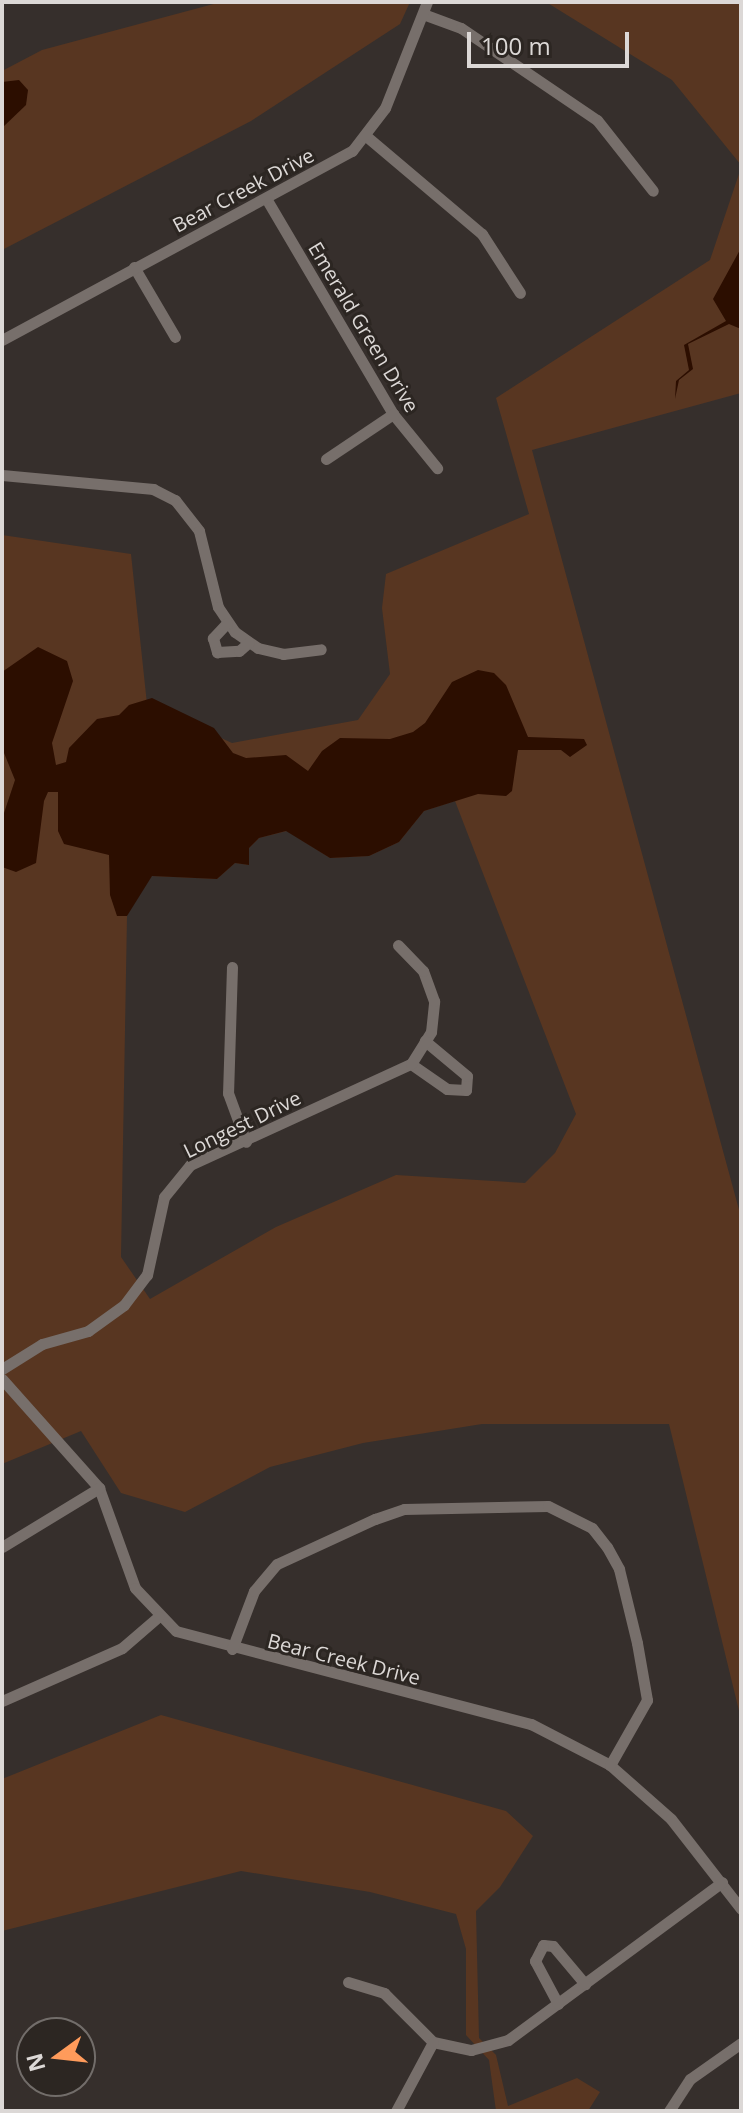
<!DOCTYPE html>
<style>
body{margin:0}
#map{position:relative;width:743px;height:2113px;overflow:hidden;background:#362f2c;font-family:"Open Sans",sans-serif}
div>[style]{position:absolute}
.green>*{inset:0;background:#583621}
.water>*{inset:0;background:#2c0e00}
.street>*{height:11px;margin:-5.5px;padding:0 5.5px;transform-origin:5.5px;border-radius:5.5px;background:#776f6b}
span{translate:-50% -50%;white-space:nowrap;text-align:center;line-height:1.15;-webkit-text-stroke:6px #2c2622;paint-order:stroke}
.street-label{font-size:20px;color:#dcd8d6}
.frame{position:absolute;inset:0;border:4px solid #dcd8d6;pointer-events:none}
.north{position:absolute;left:16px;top:2017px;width:80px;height:80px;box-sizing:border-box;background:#2c2622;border:2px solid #726d6a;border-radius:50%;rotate:255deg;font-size:22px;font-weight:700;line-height:32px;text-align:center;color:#dcd8d6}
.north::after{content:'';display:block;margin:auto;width:28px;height:36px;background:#ff9b5b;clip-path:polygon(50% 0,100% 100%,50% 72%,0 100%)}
.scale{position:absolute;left:467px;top:32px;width:162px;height:36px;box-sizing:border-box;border:4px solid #dcd8d6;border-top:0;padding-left:10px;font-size:24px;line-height:28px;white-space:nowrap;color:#dcd8d6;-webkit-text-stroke:6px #2c2622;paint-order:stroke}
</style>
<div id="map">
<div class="green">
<i style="clip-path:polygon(221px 2px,410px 2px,400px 24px,251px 121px,2px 250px,2px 71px,42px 50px)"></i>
<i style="clip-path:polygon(546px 2px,741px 2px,741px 165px,672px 80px)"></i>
<i style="clip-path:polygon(evenodd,741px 168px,741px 393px,532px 450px,741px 1217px,741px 1719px,669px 1424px,482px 1424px,363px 1443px,270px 1467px,185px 1512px,121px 1493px,81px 1431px,2px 1464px,2px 535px,131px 554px,147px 704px,232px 743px,358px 720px,390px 674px,382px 608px,386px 574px,529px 514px,496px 398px,710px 260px,741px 168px,455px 801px,576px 1114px,555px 1153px,525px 1183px,396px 1175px,276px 1227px,150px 1299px,121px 1257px,127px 916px,145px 881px,152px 876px,217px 879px,235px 863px,249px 865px,249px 848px,259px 838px,287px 831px,330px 858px,369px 856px,399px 842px,424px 811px,455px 801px)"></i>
<i style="clip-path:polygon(161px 1715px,506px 1811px,533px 1836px,500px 1887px,476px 1911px,479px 2038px,496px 2055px,508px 2106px,577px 2078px,600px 2092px,588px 2111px,496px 2111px,489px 2060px,466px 2035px,466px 1949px,456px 1914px,370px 1892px,241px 1871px,2px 1931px,2px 1779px)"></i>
</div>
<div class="water">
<i style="clip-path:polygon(19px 80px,28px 90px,26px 105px,2px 128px,2px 82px)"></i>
<i style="clip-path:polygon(741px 248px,741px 329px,729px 324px,688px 344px,693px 369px,679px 380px,675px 399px,676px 381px,689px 370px,684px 345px,726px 321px,713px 299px)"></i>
<i style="clip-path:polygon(38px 647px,67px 661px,73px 681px,52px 743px,56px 765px,66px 762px,69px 748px,97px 719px,119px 715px,129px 705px,152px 698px,214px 728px,233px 753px,246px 758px,286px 755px,308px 771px,322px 751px,340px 738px,390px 739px,413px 732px,425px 723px,452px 682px,478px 670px,494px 673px,506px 685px,528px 737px,584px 739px,587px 745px,570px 757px,561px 750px,518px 750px,512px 791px,506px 796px,478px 794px,424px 811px,399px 842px,369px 856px,330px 858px,286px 831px,259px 838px,249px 848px,249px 865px,235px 863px,217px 879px,152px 876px,127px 916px,117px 916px,110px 895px,109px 855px,64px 844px,58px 831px,58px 792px,48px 792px,44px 801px,36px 863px,16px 872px,2px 867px,2px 819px,15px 780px,2px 748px,2px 672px)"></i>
</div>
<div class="street">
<i style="left:423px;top:14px;width:40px;rotate:20.2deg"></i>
<i style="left:461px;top:28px;width:164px;rotate:34.1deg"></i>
<i style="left:597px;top:120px;width:90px;rotate:51.7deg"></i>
<i style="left:366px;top:136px;width:152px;rotate:40.2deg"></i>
<i style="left:482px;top:234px;width:70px;rotate:57.2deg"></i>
<i style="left:267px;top:200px;width:248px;rotate:59.5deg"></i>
<i style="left:393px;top:414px;width:70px;rotate:50.8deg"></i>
<i style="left:134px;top:267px;width:81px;rotate:59.6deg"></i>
<i style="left:2px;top:340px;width:398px;rotate:-28.4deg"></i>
<i style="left:352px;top:151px;width:54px;rotate:-52.5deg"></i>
<i style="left:385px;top:108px;width:114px;rotate:-68.4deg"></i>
<i style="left:326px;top:459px;width:81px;rotate:-33.9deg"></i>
<i style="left:2px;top:475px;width:152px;rotate:5.3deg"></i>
<i style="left:153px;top:489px;width:25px;rotate:27deg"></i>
<i style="left:175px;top:500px;width:39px;rotate:52deg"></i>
<i style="left:199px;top:531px;width:78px;rotate:76deg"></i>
<i style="left:218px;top:607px;width:30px;rotate:56deg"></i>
<i style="left:235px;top:632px;width:28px;rotate:35deg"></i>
<i style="left:258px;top:648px;width:26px;rotate:13deg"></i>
<i style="left:283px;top:654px;width:38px;rotate:-7deg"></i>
<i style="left:227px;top:623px;width:21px;rotate:133deg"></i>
<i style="left:213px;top:638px;width:15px;rotate:74deg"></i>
<i style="left:217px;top:652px;width:22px;rotate:-3deg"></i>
<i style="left:239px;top:651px;width:13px;rotate:-42deg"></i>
<i style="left:232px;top:967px;width:126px;rotate:91.8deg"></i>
<i style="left:228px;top:1093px;width:52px;rotate:69.8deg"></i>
<i style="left:411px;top:1064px;width:44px;rotate:34.8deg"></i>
<i style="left:447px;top:1089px;width:19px;rotate:3deg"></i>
<i style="left:466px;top:1090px;width:14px;rotate:-86deg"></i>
<i style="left:467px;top:1076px;width:55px;rotate:-140.2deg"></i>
<i style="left:2px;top:1369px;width:47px;rotate:-32deg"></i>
<i style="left:42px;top:1344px;width:48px;rotate:-15.8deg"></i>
<i style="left:88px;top:1331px;width:44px;rotate:-35.8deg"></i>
<i style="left:124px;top:1305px;width:38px;rotate:-53deg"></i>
<i style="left:147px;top:1275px;width:80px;rotate:-77.7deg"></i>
<i style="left:164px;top:1197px;width:41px;rotate:-50.9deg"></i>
<i style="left:190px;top:1165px;width:243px;rotate:-24.6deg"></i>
<i style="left:411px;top:1064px;width:38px;rotate:-58deg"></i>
<i style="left:431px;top:1032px;width:31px;rotate:-84deg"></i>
<i style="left:434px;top:1001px;width:32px;rotate:-110deg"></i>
<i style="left:423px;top:971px;width:36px;rotate:-134deg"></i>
<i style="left:2px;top:1379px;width:146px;rotate:48.3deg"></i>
<i style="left:99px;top:1488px;width:106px;rotate:70.2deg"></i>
<i style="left:135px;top:1588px;width:59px;rotate:46.4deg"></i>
<i style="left:176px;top:1631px;width:367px;rotate:14.7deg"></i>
<i style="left:531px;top:1724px;width:89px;rotate:27.4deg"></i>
<i style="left:610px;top:1765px;width:81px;rotate:41.5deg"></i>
<i style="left:671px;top:1819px;width:114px;rotate:52.1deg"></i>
<i style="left:2px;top:1547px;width:114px;rotate:-31.3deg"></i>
<i style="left:232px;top:1649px;width:62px;rotate:-69.2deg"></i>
<i style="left:254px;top:1591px;width:35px;rotate:-50deg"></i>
<i style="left:277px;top:1564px;width:108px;rotate:-24.7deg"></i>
<i style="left:375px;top:1519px;width:31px;rotate:-19deg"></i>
<i style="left:404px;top:1509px;width:144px;rotate:-1.2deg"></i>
<i style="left:548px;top:1506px;width:49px;rotate:26.6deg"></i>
<i style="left:592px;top:1528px;width:24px;rotate:52deg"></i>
<i style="left:607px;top:1547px;width:25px;rotate:61deg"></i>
<i style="left:619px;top:1569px;width:76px;rotate:76.3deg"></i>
<i style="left:637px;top:1643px;width:58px;rotate:80deg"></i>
<i style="left:647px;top:1700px;width:75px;rotate:119.6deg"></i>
<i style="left:2px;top:1701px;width:131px;rotate:-23.8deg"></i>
<i style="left:122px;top:1648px;width:48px;rotate:-40.7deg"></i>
<i style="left:348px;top:1982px;width:38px;rotate:17deg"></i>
<i style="left:384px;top:1993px;width:69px;rotate:45deg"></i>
<i style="left:433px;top:2042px;width:39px;rotate:12deg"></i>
<i style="left:471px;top:2050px;width:38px;rotate:-15deg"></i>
<i style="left:508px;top:2040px;width:266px;rotate:-36.4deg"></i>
<i style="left:558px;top:2004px;width:49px;rotate:-118.1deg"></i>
<i style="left:535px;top:1961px;width:18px;rotate:-63deg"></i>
<i style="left:543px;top:1945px;width:10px;rotate:6deg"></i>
<i style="left:553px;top:1946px;width:50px;rotate:49.9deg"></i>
<i style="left:396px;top:2111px;width:78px;rotate:-61.8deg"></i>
<i style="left:669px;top:2111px;width:38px;rotate:-57deg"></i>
<i style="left:690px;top:2079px;width:62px;rotate:-35.2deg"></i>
</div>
<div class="street-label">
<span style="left:243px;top:190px;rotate:-28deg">Bear Creek Drive</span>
<span style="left:364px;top:327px;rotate:59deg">Emerald Green Drive</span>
<span style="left:242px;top:1124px;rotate:-26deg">Longest Drive</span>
<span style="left:344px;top:1659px;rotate:14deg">Bear Creek Drive</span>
</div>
<div class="frame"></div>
<div class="north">N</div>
<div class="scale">100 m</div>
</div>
